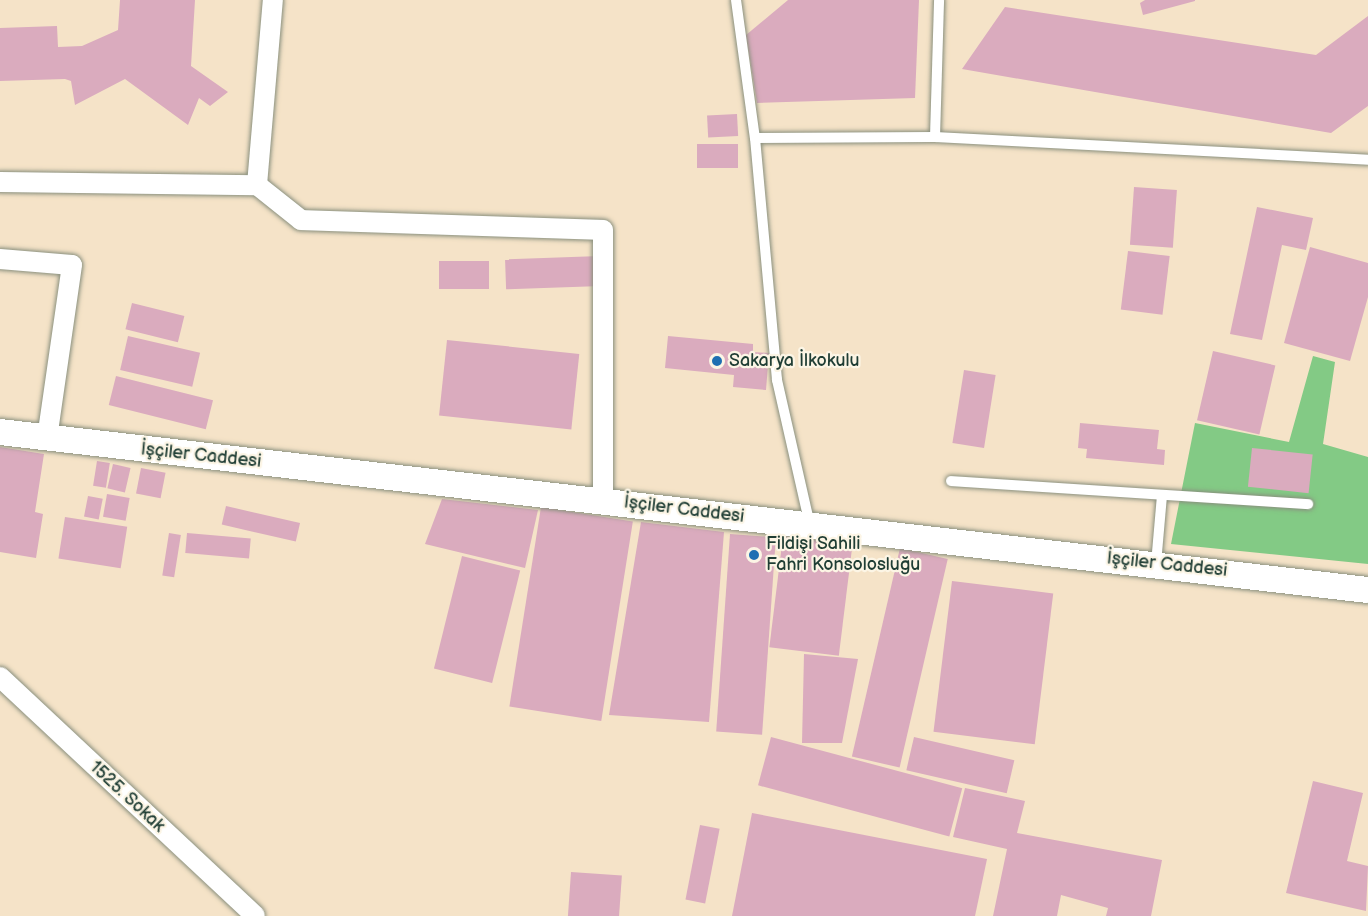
<!DOCTYPE html>
<meta charset="utf-8">
<style>
body{margin:0}
#map{position:relative;width:1368px;height:916px;overflow:hidden;background:#f5e3c8;font-family:"Balsamiq Sans",sans-serif}
div>[style]{position:absolute}
.green>*{inset:0;background:#83ca85}
.building>*{inset:0;background:#daabbe;transform-origin:0 0}
.roads{filter:drop-shadow(0 0 2px #8a907e) drop-shadow(0 0 2px #8a907e)}
.service>*{height:10px;margin:-5px;padding:0 5px;transform-origin:5px;border-radius:5px;background:#fff}
.minor>*{height:20px;margin:-10px;padding:0 10px;transform-origin:10px;border-radius:10px;background:#fff}
.tertiary>*{height:26px;margin:-13px;padding:0 13px;transform-origin:13px;border-radius:13px;background:#fff}
.dots>*{width:16px;height:16px;translate:-50% -50%;box-sizing:border-box;border:3px solid #fcf5e5;border-radius:50%}
span{translate:-50% -50%;white-space:nowrap;text-align:center;line-height:1.15;-webkit-text-stroke:4.5px #fcf5e5;paint-order:stroke}
.poi-label{font-size:18px;color:#1f3d34}
.left{translate:0 -50%;text-align:left}
.street-label{font-size:18px;color:#1f3d34}
</style>
<div id="map">
<div class="green">
<i style="clip-path:polygon(1313px 356px,1335px 362px,1323px 444px,1368px 457px,1368px 564px,1171px 544px,1195px 423px,1289px 442px)"></i>
</div>
<div class="building">
<i style="clip-path:polygon(120px 0,195px 0,191px 66px,228px 92px,210px 106px,199px 98px,188px 125px,125px 79px,75px 105px,71px 81px,65px 79px,0 81px,0 28px,57px 26px,58px 47px,82px 46px,118px 30px)"></i>
<i style="clip-path:polygon(788px 0,919px 0,915px 98px,757px 103px,746px 35px)"></i>
<i style="clip-path:polygon(1145px 0,1195px 0,1195px 1px,1143px 15px,1140px 3px)"></i>
<i style="clip-path:polygon(1005px 7px,1316px 55px,1368px 16px,1368px 106px,1331px 133px,962px 69px)"></i>
<i style="left:737px;top:114px;width:22px;height:30px;rotate:87deg"></i>
<i style="left:697px;top:144px;width:41px;height:24px"></i>
<i style="left:1134px;top:187px;width:43px;height:58px;rotate:4deg"></i>
<i style="clip-path:polygon(1257px 207px,1313px 218px,1306px 250px,1282px 245px,1262px 340px,1230px 334px)"></i>
<i style="clip-path:polygon(1310px 247px,1368px 263px,1368px 297px,1350px 361px,1284px 343px)"></i>
<i style="left:1128px;top:251px;width:42px;height:59px;rotate:7deg"></i>
<i style="left:600px;top:256px;width:30px;height:95px;rotate:88deg"></i>
<i style="left:489px;top:261px;width:28px;height:50px;rotate:90deg"></i>
<i style="left:132px;top:303px;width:54px;height:27px;rotate:14deg"></i>
<i style="left:128px;top:336px;width:74px;height:35px;rotate:13deg"></i>
<i style="clip-path:polygon(668px 336px,753px 344px,753px 352px,769px 353px,766px 390px,733px 387px,734px 375px,665px 368px)"></i>
<i style="left:447px;top:340px;width:133px;height:76px;rotate:6deg"></i>
<i style="left:1213px;top:351px;width:64px;height:71px;rotate:13deg"></i>
<i style="left:964px;top:370px;width:32px;height:74px;rotate:9deg"></i>
<i style="left:116px;top:376px;width:100px;height:30px;rotate:14deg"></i>
<i style="clip-path:polygon(1080px 423px,1159px 430px,1157px 449px,1165px 450px,1164px 465px,1086px 458px,1087px 449px,1078px 448px)"></i>
<i style="clip-path:polygon(0 447px,44px 454px,35px 512px,43px 514px,36px 558px,0 552px)"></i>
<i style="left:1252px;top:448px;width:61px;height:39px;rotate:6deg"></i>
<i style="left:97px;top:461px;width:13px;height:25px;rotate:9deg"></i>
<i style="left:113px;top:464px;width:18px;height:25px;rotate:13deg"></i>
<i style="left:141px;top:468px;width:25px;height:26px;rotate:11deg"></i>
<i style="left:107px;top:494px;width:23px;height:23px;rotate:10deg"></i>
<i style="left:88px;top:496px;width:15px;height:21px;rotate:11deg"></i>
<i style="clip-path:polygon(442px 499px,538px 510px,525px 568px,425px 544px)"></i>
<i style="left:226px;top:506px;width:76px;height:19px;rotate:13deg"></i>
<i style="left:541px;top:507px;width:93px;height:202px;rotate:9deg"></i>
<i style="left:65px;top:517px;width:63px;height:42px;rotate:9deg"></i>
<i style="clip-path:polygon(641px 522px,724px 532px,709px 722px,609px 715px)"></i>
<i style="left:169px;top:533px;width:12px;height:43px;rotate:9deg"></i>
<i style="left:187px;top:533px;width:64px;height:20px;rotate:5deg"></i>
<i style="left:730px;top:534px;width:46px;height:198px;rotate:4deg"></i>
<i style="left:783px;top:536px;width:70px;height:112px;rotate:7deg"></i>
<i style="left:900px;top:548px;width:49px;height:214px;rotate:13deg"></i>
<i style="left:462px;top:556px;width:60px;height:116px;rotate:14deg"></i>
<i style="left:952px;top:581px;width:102px;height:152px;rotate:7deg"></i>
<i style="clip-path:polygon(804px 654px,858px 659px,842px 743px,802px 743px)"></i>
<i style="left:771px;top:737px;width:198px;height:50px;rotate:15deg"></i>
<i style="left:914px;top:737px;width:103px;height:34px;rotate:13deg"></i>
<i style="clip-path:polygon(1313px 781px,1363px 793px,1347px 861px,1368px 866px,1366px 911px,1286px 893px)"></i>
<i style="clip-path:polygon(965px 788px,1025px 801px,1017px 833px,1162px 860px,1151px 916px,1106px 916px,1108px 908px,1061px 895px,1057px 916px,993px 916px,1007px 849px,953px 837px)"></i>
<i style="clip-path:polygon(752px 813px,987px 859px,975px 916px,732px 916px)"></i>
<i style="left:700px;top:825px;width:20px;height:76px;rotate:11deg"></i>
<i style="left:571px;top:872px;width:51px;height:44px;rotate:4deg"></i>
</div>
<div class="roads">
<div class="service">
<i style="left:736px;top:0;width:139px;rotate:82.2deg"></i>
<i style="left:755px;top:138px;width:243px;rotate:84.8deg"></i>
<i style="left:777px;top:380px;width:149px;rotate:77.2deg"></i>
<i style="left:935px;top:137px;width:137px;rotate:-88.3deg"></i>
<i style="left:755px;top:138px;width:180px;rotate:-0.3deg"></i>
<i style="left:935px;top:137px;width:434px;rotate:3deg"></i>
<i style="left:951px;top:481px;width:358px;rotate:3.7deg"></i>
<i style="left:1156px;top:564px;width:69px;rotate:-85deg"></i>
</div>
<div class="minor">
<i style="left:0;top:182px;width:257px;rotate:0.7deg"></i>
<i style="left:257px;top:185px;width:56px;rotate:38.5deg"></i>
<i style="left:301px;top:220px;width:302px;rotate:1.9deg"></i>
<i style="left:603px;top:230px;width:271px;rotate:90deg"></i>
<i style="left:257px;top:185px;width:186px;rotate:-85.1deg"></i>
<i style="left:0;top:259px;width:72px;rotate:4.8deg"></i>
<i style="left:72px;top:265px;width:175px;rotate:98.2deg"></i>
<i style="left:0;top:677px;width:349px;rotate:43.1deg"></i>
</div>
<div class="tertiary">
<i style="left:0;top:432px;width:1377px;rotate:6.59deg"></i>
</div>
</div>
<div class="dots">
<i style="left:717px;top:361px;background:#1f6fb2"></i>
<i style="left:754px;top:555px;background:#1f6fb2"></i>
</div>
<div class="poi-label">
<span class="left" style="left:729px;top:361px">Sakarya İlkokulu</span>
<span class="left" style="left:766px;top:555px">Fildişi Sahili<br>Fahri Konsolosluğu</span>
</div>
<div class="street-label">
<span style="left:201px;top:456px;rotate:6deg">İşçiler Caddesi</span>
<span style="left:684px;top:510px;rotate:7deg">İşçiler Caddesi</span>
<span style="left:1167px;top:565px;rotate:6deg">İşçiler Caddesi</span>
<span style="left:127px;top:797px;rotate:43deg">1525. Sokak</span>
</div>
</div>
